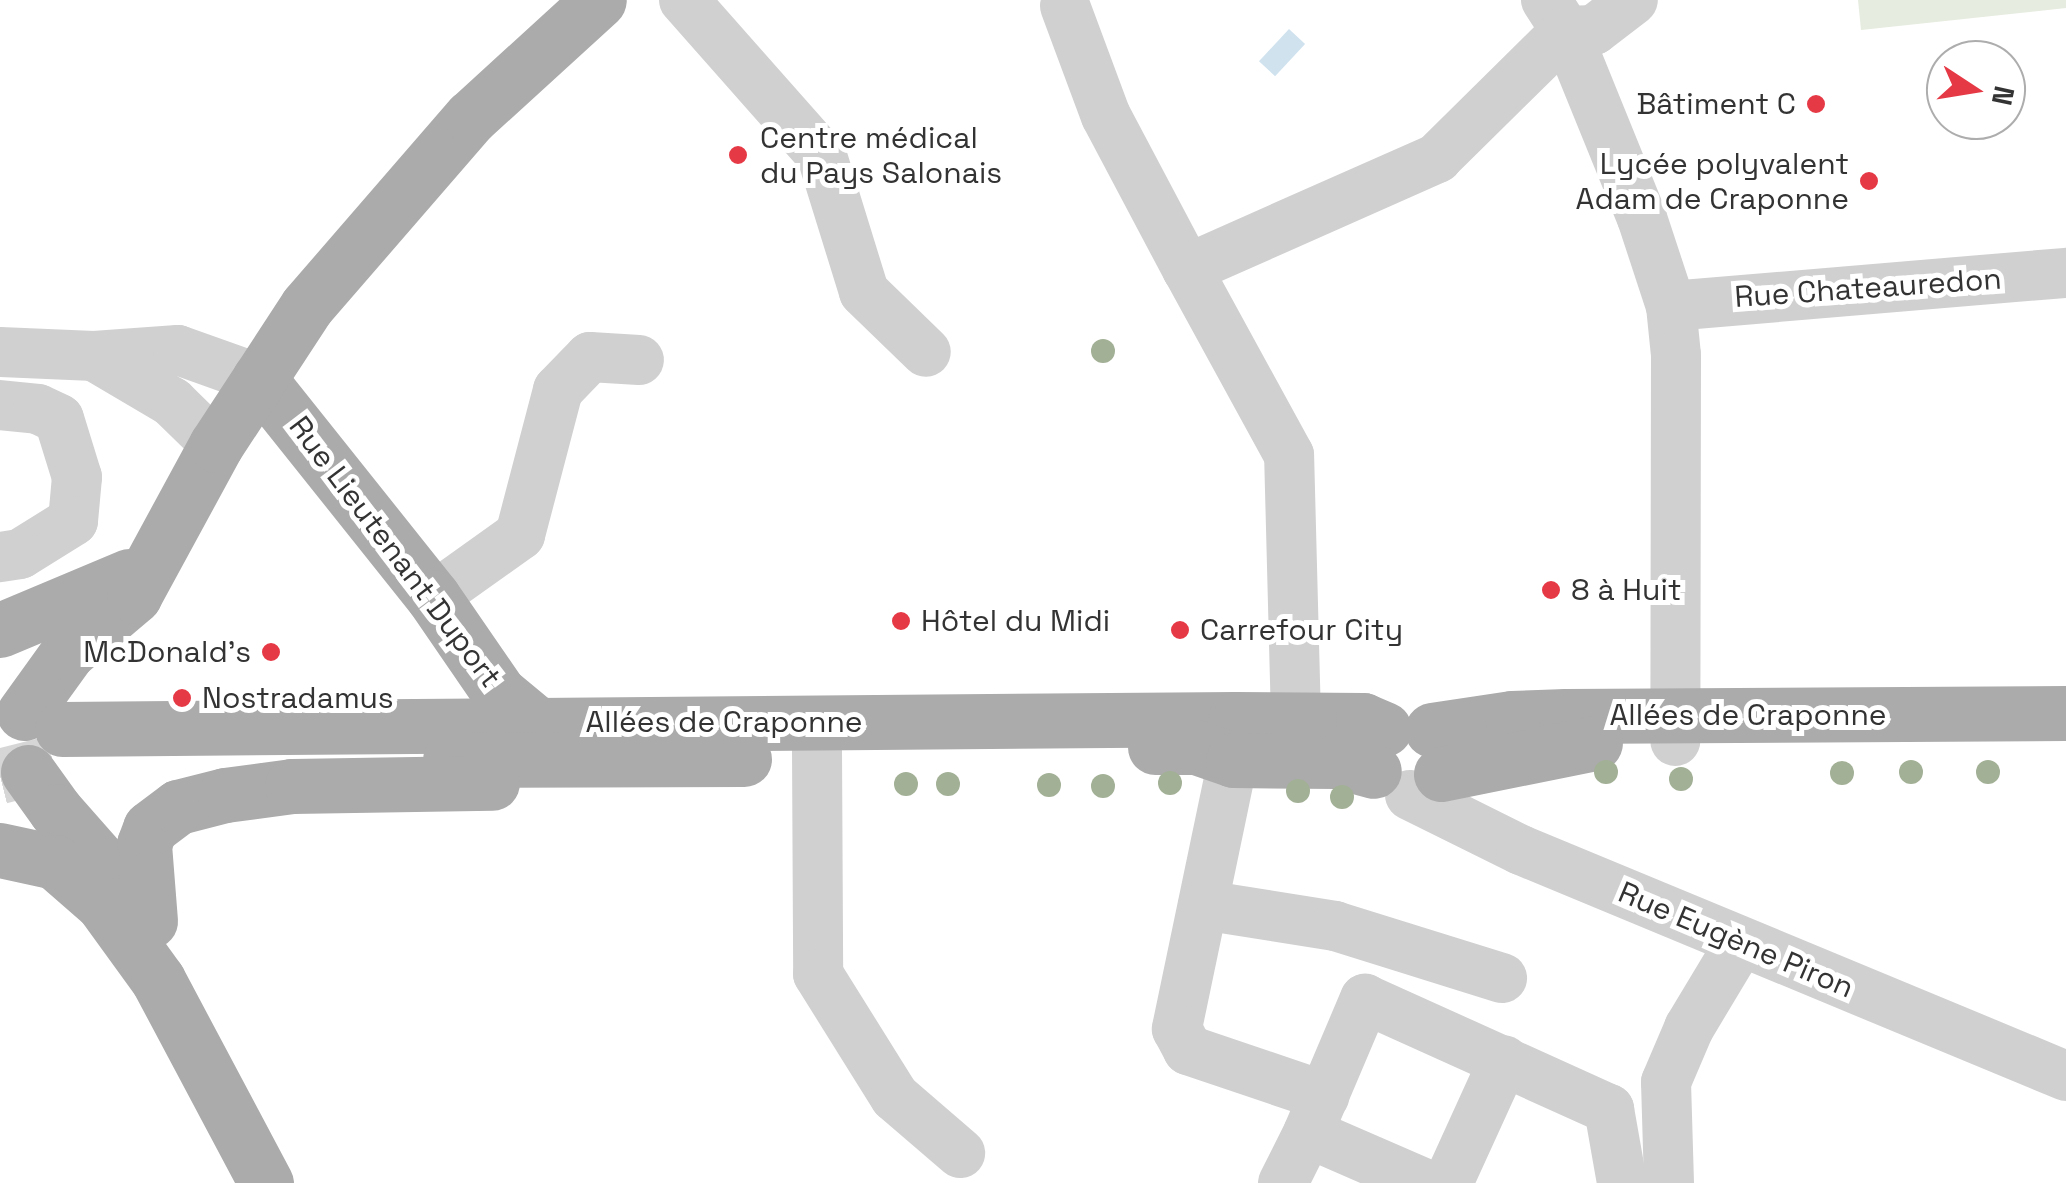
<!DOCTYPE html>
<meta charset="utf-8">
<style>
body{margin:0}
#map{position:relative;width:2066px;height:1183px;overflow:hidden;background:#fff;font-family:"Space Grotesk",sans-serif}
div>[style]{position:absolute}
.green>*{inset:0;background:#e6ecdf}
.water>*{inset:0;background:#cfe2ee;transform-origin:0 0}
.major-tunnel>*{height:55px;margin-top:-27.5px;transform-origin:0;background:repeating-linear-gradient(90deg,#d6d6d6 0 55px,transparent 0 83px)}
.minor>*{height:50px;margin:-25px;padding:0 25px;transform-origin:25px;border-radius:25px;background:#d0d0d0}
.major>*{height:55px;margin:-27.5px;padding:0 27.5px;transform-origin:27.5px;border-radius:27.5px;background:#ababab}
.trees>*{width:24px;height:24px;margin:-12px;border-radius:50%;background:#a2b095}
.dots>*{width:28px;height:28px;translate:-50% -50%;box-sizing:border-box;border:5px solid #fff;border-radius:50%}
span{translate:-50% -50%;white-space:nowrap;text-align:center;line-height:1.15;-webkit-text-stroke:10px #fff;paint-order:stroke}
.poi-label{font-size:30px;color:#333}
.right{translate:-100% -50%;text-align:right}
.left{translate:0 -50%;text-align:left}
.street-label{font-size:30px;color:#333}
.north{position:absolute;left:1926px;top:40px;width:100px;height:100px;box-sizing:border-box;background:#fff;border:2px solid #adadad;border-radius:50%;rotate:102deg;font-size:28px;font-weight:700;line-height:40px;text-align:center;color:#333}
.north::after{content:'';display:block;margin:auto;width:35px;height:45px;background:#e63946;clip-path:polygon(50% 0,100% 100%,50% 72%,0 100%)}
</style>
<div id="map">
<div class="green">
<i style="clip-path:polygon(1858px 0,2066px 0,2066px 8px,1861px 30px)"></i>
</div>
<div class="water">
<i style="left:1289px;top:29px;width:22px;height:44px;rotate:43deg"></i>
</div>
<div class="major-tunnel">
<i style="left:0;top:776px;width:61px;rotate:-14.3deg"></i>
</div>
<div class="minor">
<i style="left:684px;top:0;width:208px;rotate:48.5deg"></i>
<i style="left:822px;top:156px;width:142px;rotate:72.8deg"></i>
<i style="left:864px;top:292px;width:86px;rotate:44.1deg"></i>
<i style="left:1546px;top:0;width:37px;rotate:57deg"></i>
<i style="left:1566px;top:31px;width:202px;rotate:67.9deg"></i>
<i style="left:1642px;top:218px;width:93px;rotate:71.8deg"></i>
<i style="left:1671px;top:306px;width:49px;rotate:84.2deg"></i>
<i style="left:1676px;top:355px;width:386px;rotate:90.1deg"></i>
<i style="left:1065px;top:6px;width:117px;rotate:69.6deg"></i>
<i style="left:1106px;top:116px;width:173px;rotate:62.1deg"></i>
<i style="left:1671px;top:306px;width:396px;rotate:-4.8deg"></i>
<i style="left:0;top:352px;width:94px;rotate:2.4deg"></i>
<i style="left:94px;top:356px;width:84px;rotate:-4.1deg"></i>
<i style="left:178px;top:350px;width:86px;rotate:19.7deg"></i>
<i style="left:94px;top:356px;width:91px;rotate:30.5deg"></i>
<i style="left:172px;top:402px;width:62px;rotate:44.3deg"></i>
<i style="left:0;top:405px;width:38px;rotate:6deg"></i>
<i style="left:38px;top:409px;width:23px;rotate:25deg"></i>
<i style="left:59px;top:419px;width:61px;rotate:72.8deg"></i>
<i style="left:77px;top:477px;width:44px;rotate:95.2deg"></i>
<i style="left:73px;top:521px;width:62px;rotate:148.1deg"></i>
<i style="left:20px;top:554px;width:20px;rotate:171deg"></i>
<i style="left:433px;top:597px;width:107px;rotate:-35.5deg"></i>
<i style="left:520px;top:535px;width:150px;rotate:-75.3deg"></i>
<i style="left:558px;top:390px;width:46px;rotate:-45.9deg"></i>
<i style="left:590px;top:357px;width:49px;rotate:3.5deg"></i>
<i style="left:1296px;top:719px;width:264px;rotate:-91.5deg"></i>
<i style="left:1289px;top:455px;width:212px;rotate:-118.7deg"></i>
<i style="left:1187px;top:269px;width:274px;rotate:-23.9deg"></i>
<i style="left:1437px;top:158px;width:181px;rotate:-44.6deg"></i>
<i style="left:1566px;top:31px;width:28px;rotate:-2deg"></i>
<i style="left:1594px;top:30px;width:49px;rotate:-37.6deg"></i>
<i style="left:1235px;top:722px;width:38px;rotate:93deg"></i>
<i style="left:1233px;top:760px;width:275px;rotate:101.8deg"></i>
<i style="left:1177px;top:1029px;width:24px;rotate:62deg"></i>
<i style="left:1188px;top:1050px;width:144px;rotate:18.7deg"></i>
<i style="left:817px;top:749px;width:225px;rotate:89.7deg"></i>
<i style="left:818px;top:974px;width:145px;rotate:58deg"></i>
<i style="left:895px;top:1097px;width:86px;rotate:40.7deg"></i>
<i style="left:1410px;top:795px;width:124px;rotate:26.4deg"></i>
<i style="left:1521px;top:850px;width:590px;rotate:22.52deg"></i>
<i style="left:1203px;top:905px;width:134px;rotate:9deg"></i>
<i style="left:1335px;top:926px;width:175px;rotate:17.3deg"></i>
<i style="left:1283px;top:1183px;width:56px;rotate:-63.4deg"></i>
<i style="left:1423px;top:1183px;width:125px;rotate:-156.5deg"></i>
<i style="left:1308px;top:1133px;width:146px;rotate:-67deg"></i>
<i style="left:1365px;top:999px;width:268px;rotate:24.3deg"></i>
<i style="left:1609px;top:1109px;width:75px;rotate:80deg"></i>
<i style="left:1448px;top:1183px;width:135px;rotate:-65.5deg"></i>
<i style="left:1669px;top:1183px;width:101px;rotate:-91.7deg"></i>
<i style="left:1666px;top:1082px;width:59px;rotate:-66.9deg"></i>
<i style="left:1689px;top:1028px;width:99px;rotate:-59deg"></i>
</div>
<div class="major">
<i style="left:259px;top:379px;width:279px;rotate:51.4deg"></i>
<i style="left:433px;top:597px;width:116px;rotate:55.5deg"></i>
<i style="left:499px;top:693px;width:45px;rotate:39.6deg"></i>
<i style="left:0;top:630px;width:140px;rotate:-22.7deg"></i>
<i style="left:24px;top:713px;width:75px;rotate:-54.2deg"></i>
<i style="left:68px;top:652px;width:87px;rotate:-40.3deg"></i>
<i style="left:134px;top:596px;width:172px;rotate:-61.5deg"></i>
<i style="left:216px;top:445px;width:166px;rotate:-56.8deg"></i>
<i style="left:307px;top:306px;width:250px;rotate:-49.1deg"></i>
<i style="left:471px;top:117px;width:173px;rotate:-42.4deg"></i>
<i style="left:62px;top:729px;width:1173px;rotate:-0.49deg"></i>
<i style="left:1235px;top:719px;width:128px;rotate:0.4deg"></i>
<i style="left:1363px;top:720px;width:23px;rotate:23deg"></i>
<i style="left:1432px;top:730px;width:81px;rotate:-8.5deg"></i>
<i style="left:1512px;top:718px;width:54px;rotate:-2.1deg"></i>
<i style="left:1566px;top:716px;width:500px;rotate:-0.34deg"></i>
<i style="left:1155px;top:747px;width:41px"></i>
<i style="left:1196px;top:747px;width:39px;rotate:19deg"></i>
<i style="left:1233px;top:760px;width:104px;rotate:0.6deg"></i>
<i style="left:1337px;top:761px;width:38px;rotate:15deg"></i>
<i style="left:450px;top:760px;width:294px;rotate:-0.2deg"></i>
<i style="left:28px;top:772px;width:48px;rotate:54.3deg"></i>
<i style="left:56px;top:811px;width:101px;rotate:48.6deg"></i>
<i style="left:1441px;top:774px;width:157px;rotate:-11.4deg"></i>
<i style="left:0;top:850px;width:56px;rotate:12.3deg"></i>
<i style="left:55px;top:862px;width:64px;rotate:41.2deg"></i>
<i style="left:103px;top:904px;width:94px;rotate:54.1deg"></i>
<i style="left:158px;top:980px;width:230px;rotate:62deg"></i>
<i style="left:150px;top:921px;width:77px;rotate:-94.5deg"></i>
<i style="left:144px;top:844px;width:17px;rotate:-69deg"></i>
<i style="left:150px;top:828px;width:35px;rotate:-37deg"></i>
<i style="left:178px;top:807px;width:49px;rotate:-14.3deg"></i>
<i style="left:225px;top:795px;width:68px;rotate:-7.7deg"></i>
<i style="left:292px;top:786px;width:200px;rotate:-0.9deg"></i>
</div>
<div class="trees">
<i style="left:1103px;top:351px"></i>
<i style="left:1606px;top:772px"></i>
<i style="left:1911px;top:772px"></i>
<i style="left:1988px;top:772px"></i>
<i style="left:1842px;top:773px"></i>
<i style="left:1681px;top:779px"></i>
<i style="left:1170px;top:783px"></i>
<i style="left:906px;top:784px"></i>
<i style="left:948px;top:784px"></i>
<i style="left:1049px;top:785px"></i>
<i style="left:1103px;top:786px"></i>
<i style="left:1298px;top:791px"></i>
<i style="left:1342px;top:797px"></i>
</div>
<div class="dots">
<i style="left:1816px;top:104px;background:#e63946"></i>
<i style="left:738px;top:155px;background:#e63946"></i>
<i style="left:1869px;top:181px;background:#e63946"></i>
<i style="left:1551px;top:590px;background:#e63946"></i>
<i style="left:901px;top:621px;background:#e63946"></i>
<i style="left:1180px;top:630px;background:#e63946"></i>
<i style="left:271px;top:652px;background:#e63946"></i>
<i style="left:182px;top:698px;background:#e63946"></i>
</div>
<div class="poi-label">
<span class="right" style="left:1796px;top:104px">Bâtiment C</span>
<span class="left" style="left:760px;top:155px">Centre médical<br>du Pays Salonais</span>
<span class="right" style="left:1849px;top:181px">Lycée polyvalent<br>Adam de Craponne</span>
<span class="left" style="left:1571px;top:590px">8 à Huit</span>
<span class="left" style="left:921px;top:621px">Hôtel du Midi</span>
<span class="left" style="left:1200px;top:630px">Carrefour City</span>
<span class="right" style="left:251px;top:652px">McDonald's</span>
<span class="left" style="left:202px;top:698px">Nostradamus</span>
</div>
<div class="street-label">
<span style="left:1868px;top:288px;rotate:-4deg">Rue Chateauredon</span>
<span style="left:395px;top:552px;rotate:53deg">Rue Lieutenant Duport</span>
<span style="left:1748px;top:715px">Allées de Craponne</span>
<span style="left:724px;top:722px">Allées de Craponne</span>
<span style="left:1736px;top:940px;rotate:23deg">Rue Eugène Piron</span>
</div>
<div class="north">N</div>
</div>
